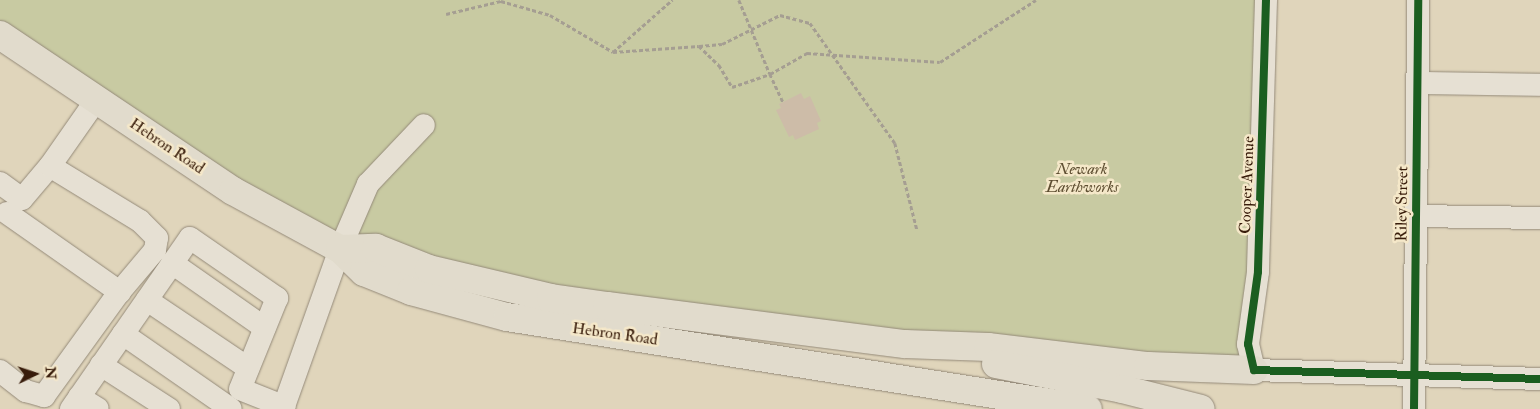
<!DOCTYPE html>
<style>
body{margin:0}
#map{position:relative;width:1540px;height:409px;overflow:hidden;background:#e0d5bb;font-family:"IM FELL Double Pica",serif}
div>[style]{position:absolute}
.green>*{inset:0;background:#c8caa2}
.building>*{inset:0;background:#cdbca8}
.path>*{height:2.5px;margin-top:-1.25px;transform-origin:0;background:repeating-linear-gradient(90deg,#a59e92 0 4px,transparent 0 6.5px)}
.roads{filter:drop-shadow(0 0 1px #948a79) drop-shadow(0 0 1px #948a79)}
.minor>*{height:22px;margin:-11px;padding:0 11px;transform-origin:11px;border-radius:11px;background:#e6e0d3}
.highway>*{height:28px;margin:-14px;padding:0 14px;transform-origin:14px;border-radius:14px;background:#e1dbcc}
.cycleway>*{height:8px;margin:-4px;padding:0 4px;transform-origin:4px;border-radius:4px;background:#1b5e20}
span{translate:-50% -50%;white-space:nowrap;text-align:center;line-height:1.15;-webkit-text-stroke:5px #f5e8c9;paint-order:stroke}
.street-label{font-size:16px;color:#381c0a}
.park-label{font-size:16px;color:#5e4e31;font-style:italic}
.north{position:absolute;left:10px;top:349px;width:50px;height:50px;-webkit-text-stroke:4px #f5e8c9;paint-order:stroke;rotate:86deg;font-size:14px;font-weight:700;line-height:20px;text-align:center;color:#381c0a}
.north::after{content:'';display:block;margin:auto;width:18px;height:22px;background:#381c0a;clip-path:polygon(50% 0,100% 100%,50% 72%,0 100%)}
</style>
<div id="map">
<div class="green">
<i style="clip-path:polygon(0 0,1266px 0,1254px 370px,905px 344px,340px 249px,0 35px)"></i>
</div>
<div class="building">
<i style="clip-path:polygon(801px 93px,804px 99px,810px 96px,821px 121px,817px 123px,819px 129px,795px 140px,793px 135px,789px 137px,776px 110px,781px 108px,779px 104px)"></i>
</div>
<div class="path">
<i style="left:739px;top:0;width:80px;rotate:67.3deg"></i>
<i style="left:770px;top:74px;width:43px;rotate:-29.6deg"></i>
<i style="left:807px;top:53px;width:133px;rotate:3.9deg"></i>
<i style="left:940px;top:62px;width:114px;rotate:-32.9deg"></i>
<i style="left:446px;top:14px;width:57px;rotate:-13.3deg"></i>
<i style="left:501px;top:1px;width:51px;rotate:15.9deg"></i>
<i style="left:550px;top:15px;width:73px;rotate:30.4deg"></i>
<i style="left:613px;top:52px;width:86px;rotate:-4deg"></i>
<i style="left:699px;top:46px;width:28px;rotate:44deg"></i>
<i style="left:719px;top:65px;width:26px;rotate:59deg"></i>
<i style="left:732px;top:87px;width:40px;rotate:-18.9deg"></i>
<i style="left:770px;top:74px;width:31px;rotate:65deg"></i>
<i style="left:699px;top:46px;width:23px;rotate:-5deg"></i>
<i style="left:722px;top:44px;width:65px;rotate:-26.6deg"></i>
<i style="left:780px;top:15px;width:31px;rotate:15deg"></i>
<i style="left:810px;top:23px;width:147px;rotate:54.7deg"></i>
<i style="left:895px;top:143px;width:89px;rotate:75.7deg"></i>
<i style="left:613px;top:52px;width:79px;rotate:-41.4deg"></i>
</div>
<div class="roads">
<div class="minor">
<i style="left:1266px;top:0;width:272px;rotate:91.7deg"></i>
<i style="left:1258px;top:272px;width:73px;rotate:97.9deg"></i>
<i style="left:1248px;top:344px;width:27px;rotate:77deg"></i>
<i style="left:1254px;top:370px;width:286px;rotate:1.8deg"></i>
<i style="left:1418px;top:83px;width:122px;rotate:0.9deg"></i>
<i style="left:0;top:183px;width:27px;rotate:36deg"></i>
<i style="left:22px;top:199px;width:43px;rotate:-49.7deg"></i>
<i style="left:7px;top:213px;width:138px;rotate:35deg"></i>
<i style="left:1415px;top:216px;width:125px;rotate:0.9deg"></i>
<i style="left:172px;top:263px;width:113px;rotate:35deg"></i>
<i style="left:147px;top:300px;width:122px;rotate:34deg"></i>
<i style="left:123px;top:334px;width:131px;rotate:34.8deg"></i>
<i style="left:101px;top:365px;width:81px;rotate:32.9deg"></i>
<i style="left:0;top:371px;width:33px;rotate:38deg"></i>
<i style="left:26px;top:391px;width:19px;rotate:16deg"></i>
<i style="left:44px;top:396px;width:125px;rotate:-54.1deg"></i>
<i style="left:117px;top:295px;width:59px;rotate:-49.8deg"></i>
<i style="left:155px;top:250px;width:12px;rotate:-81deg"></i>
<i style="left:157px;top:238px;width:24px;rotate:-135deg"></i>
<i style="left:140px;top:221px;width:105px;rotate:-148.6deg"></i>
<i style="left:50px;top:166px;width:82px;rotate:-55deg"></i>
<i style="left:79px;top:397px;width:22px;rotate:32deg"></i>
<i style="left:71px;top:409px;width:208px;rotate:-55.2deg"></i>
<i style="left:190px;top:238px;width:106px;rotate:34.6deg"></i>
<i style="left:277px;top:298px;width:98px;rotate:112.1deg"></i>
<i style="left:240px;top:389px;width:48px;rotate:21.8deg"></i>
<i style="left:283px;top:409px;width:170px;rotate:-70.4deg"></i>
<i style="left:340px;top:249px;width:71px;rotate:-66.7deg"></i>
<i style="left:368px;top:184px;width:81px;rotate:-46.5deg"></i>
<i style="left:1414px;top:409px;width:409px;rotate:-89.4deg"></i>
</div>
<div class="highway">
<i style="left:0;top:35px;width:280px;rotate:33.8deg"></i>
<i style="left:233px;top:191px;width:122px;rotate:28.5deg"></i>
<i style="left:340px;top:249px;width:33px;rotate:44deg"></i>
<i style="left:364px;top:272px;width:51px;rotate:22deg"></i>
<i style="left:411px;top:291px;width:99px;rotate:15.2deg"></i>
<i style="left:507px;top:317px;width:588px;rotate:9deg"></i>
<i style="left:340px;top:249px;width:36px;rotate:-2deg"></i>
<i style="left:376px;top:248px;width:57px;rotate:21.6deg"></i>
<i style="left:429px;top:269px;width:125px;rotate:13.4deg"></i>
<i style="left:551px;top:298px;width:57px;rotate:8.1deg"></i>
<i style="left:607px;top:306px;width:300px;rotate:7.3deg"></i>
<i style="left:905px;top:344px;width:83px;rotate:2.1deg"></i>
<i style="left:988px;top:347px;width:161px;rotate:6.8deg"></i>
<i style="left:1148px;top:366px;width:106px;rotate:2.2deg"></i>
<i style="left:996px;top:364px;width:128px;rotate:11.2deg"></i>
<i style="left:1122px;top:389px;width:81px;rotate:14.2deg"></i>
</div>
</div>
<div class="cycleway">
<i style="left:1266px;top:0;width:272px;rotate:91.7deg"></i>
<i style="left:1258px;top:272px;width:73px;rotate:97.9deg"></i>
<i style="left:1248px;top:344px;width:27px;rotate:77deg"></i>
<i style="left:1254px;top:370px;width:286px;rotate:1.8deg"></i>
<i style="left:1414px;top:409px;width:409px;rotate:-89.4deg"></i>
</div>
<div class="street-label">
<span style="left:167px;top:146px;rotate:34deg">Hebron Road</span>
<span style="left:1247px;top:185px;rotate:-88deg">Cooper Avenue</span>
<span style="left:1402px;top:204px;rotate:-89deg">Riley Street</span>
<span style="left:615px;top:334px;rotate:8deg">Hebron Road</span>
</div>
<div class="park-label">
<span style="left:1082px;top:178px">Newark<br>Earthworks</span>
</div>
<div class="north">N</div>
</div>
